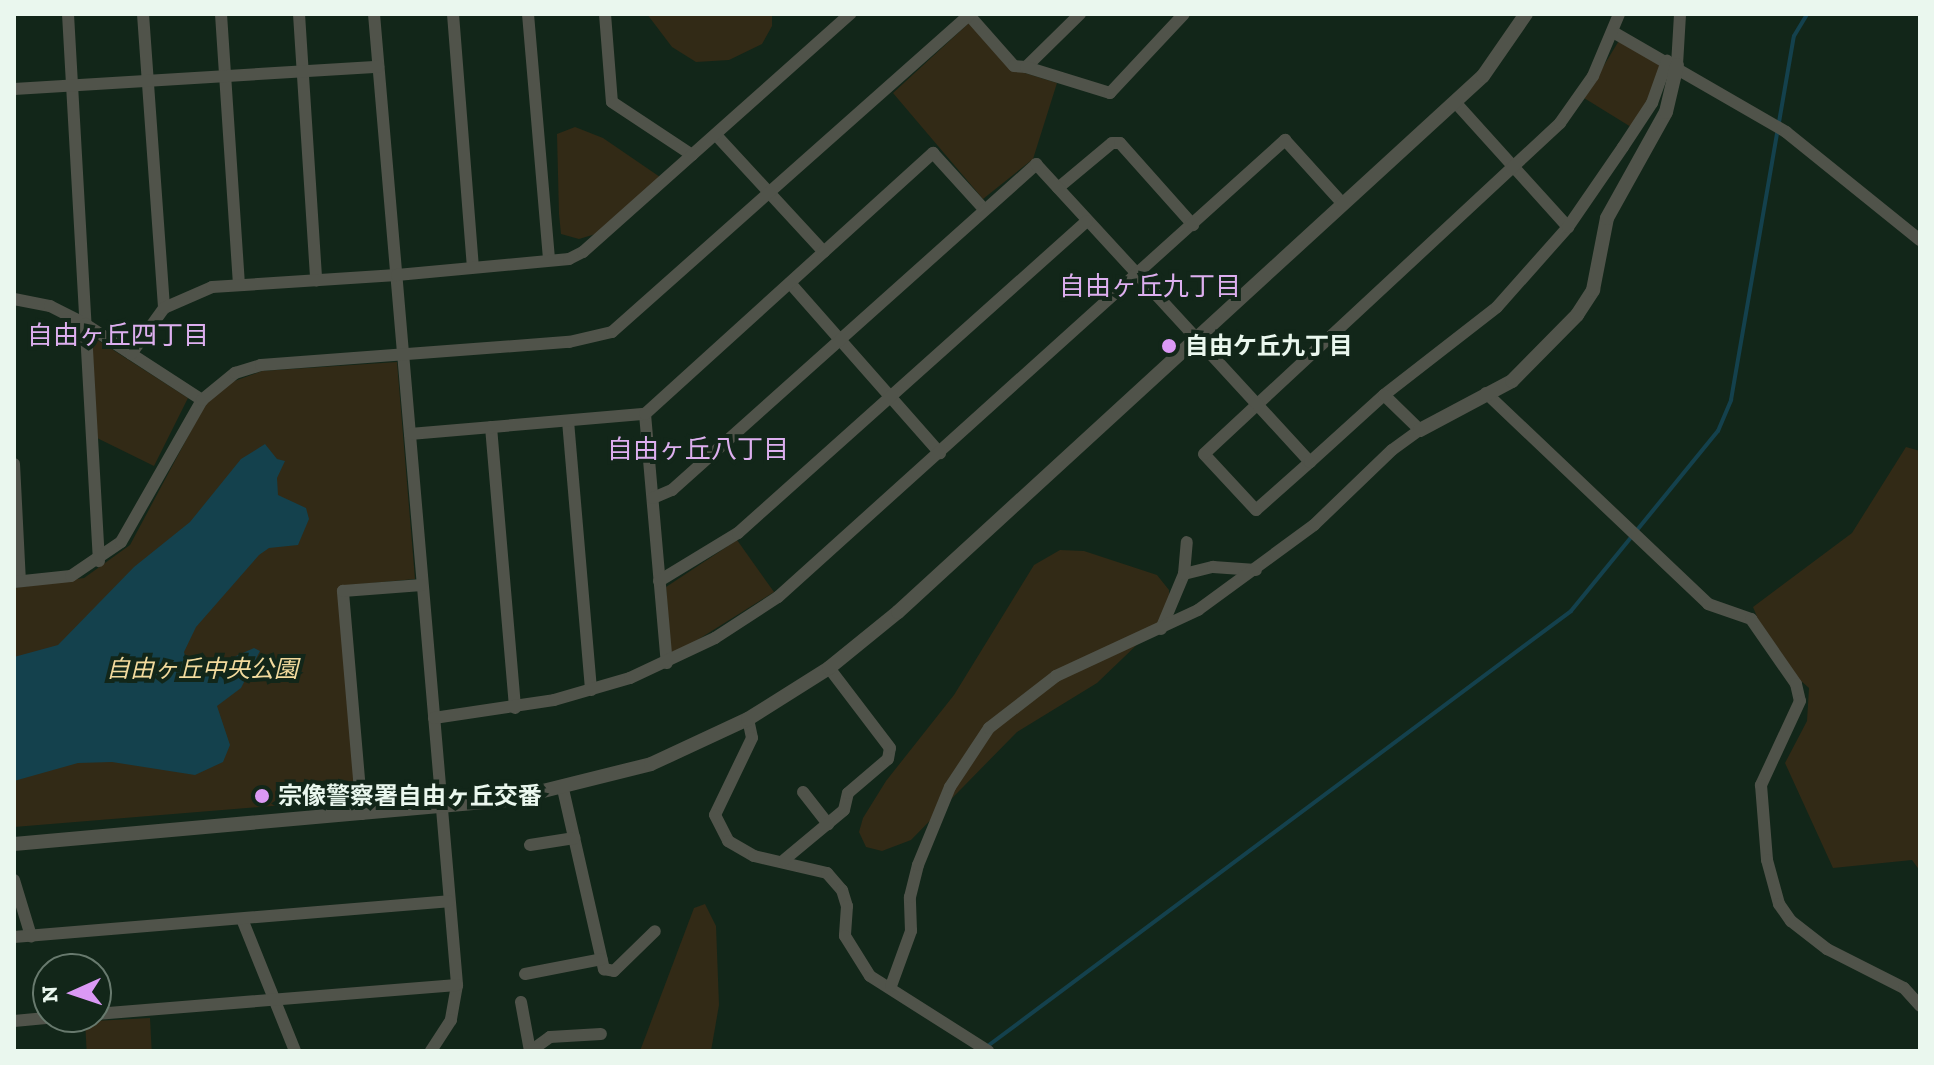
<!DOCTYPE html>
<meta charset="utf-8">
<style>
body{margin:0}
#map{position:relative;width:1934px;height:1065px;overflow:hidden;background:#122619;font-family:"Zilla Slab","Noto Sans JP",serif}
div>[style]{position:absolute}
.green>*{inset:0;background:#322a16;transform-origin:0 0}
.water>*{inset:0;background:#14414d}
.stream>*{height:4px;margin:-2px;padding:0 2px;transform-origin:2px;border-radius:2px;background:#14414d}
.minor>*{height:12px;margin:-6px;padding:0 6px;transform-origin:6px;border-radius:6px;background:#50534a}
.tertiary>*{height:14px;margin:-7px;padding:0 7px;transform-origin:7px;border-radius:7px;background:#50534a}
.dots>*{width:22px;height:22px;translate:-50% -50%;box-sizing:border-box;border:4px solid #122619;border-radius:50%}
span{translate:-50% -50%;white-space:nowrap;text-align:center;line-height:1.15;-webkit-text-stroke:8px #122619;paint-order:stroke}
.poi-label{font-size:24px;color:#eaf7ee;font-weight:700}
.left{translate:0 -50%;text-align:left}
.park-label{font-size:24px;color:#f2da9d;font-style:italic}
.neighbourhood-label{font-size:26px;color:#ddafef}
.frame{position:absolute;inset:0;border:16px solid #eaf7ee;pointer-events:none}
.north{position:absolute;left:32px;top:953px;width:80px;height:80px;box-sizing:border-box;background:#122619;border:2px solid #687a6e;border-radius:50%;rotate:267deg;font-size:22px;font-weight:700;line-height:32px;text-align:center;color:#eaf7ee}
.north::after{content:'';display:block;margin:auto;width:28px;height:36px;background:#db99f5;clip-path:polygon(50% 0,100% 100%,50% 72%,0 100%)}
</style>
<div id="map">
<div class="green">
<i style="clip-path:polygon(647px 14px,772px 14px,772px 26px,762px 44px,729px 60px,696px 62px,672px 47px)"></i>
<i style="clip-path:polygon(970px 22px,1012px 69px,1057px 83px,1033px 159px,983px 199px,893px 93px)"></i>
<i style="clip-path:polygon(1620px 39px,1660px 62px,1661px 68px,1649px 102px,1631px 127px,1584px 98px)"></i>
<i style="clip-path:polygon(575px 127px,603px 138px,660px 177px,599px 233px,579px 239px,561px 234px,559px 214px,557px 134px)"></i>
<i style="clip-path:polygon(96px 339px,188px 398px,154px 466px,97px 438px,92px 342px)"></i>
<i style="clip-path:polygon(397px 362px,415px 579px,340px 586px,357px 799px,14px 827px,14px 588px,84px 578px,130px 545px,208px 399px,229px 383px,262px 371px)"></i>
<i style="clip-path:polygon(1906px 447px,1920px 451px,1920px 871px,1912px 860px,1833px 868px,1785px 763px,1807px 721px,1809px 688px,1773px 656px,1753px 607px,1852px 533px)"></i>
<i style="clip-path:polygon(737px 540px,774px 592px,675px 654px,671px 652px,666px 587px)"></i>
<i style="clip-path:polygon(1060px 550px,1084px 551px,1157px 575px,1169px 590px,1170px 613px,1097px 683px,1017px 732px,911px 840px,882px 851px,866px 847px,859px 832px,863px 818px,886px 781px,954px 695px,1034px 565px)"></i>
<i style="clip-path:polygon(705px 904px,716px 926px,719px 1005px,711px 1051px,640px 1051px,694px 908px)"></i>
<i style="left:150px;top:1018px;width:33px;height:65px;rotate:87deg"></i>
</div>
<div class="water">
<i style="clip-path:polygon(265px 444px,277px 459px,285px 461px,277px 478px,278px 495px,306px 508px,309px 519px,298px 545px,269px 548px,259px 555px,196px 627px,184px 652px,188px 666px,198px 673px,254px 648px,260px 651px,241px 688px,217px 706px,230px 745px,223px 762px,195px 775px,112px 762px,78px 763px,14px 781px,14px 657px,58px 645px,134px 567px,190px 522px,241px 459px)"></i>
</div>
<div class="stream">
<i style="left:985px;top:1048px;width:731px;rotate:-36.71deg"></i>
<i style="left:1571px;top:611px;width:232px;rotate:-50.8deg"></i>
<i style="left:1718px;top:431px;width:34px;rotate:-67deg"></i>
<i style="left:1731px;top:400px;width:369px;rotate:-80.2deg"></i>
<i style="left:1794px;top:36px;width:26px;rotate:-59deg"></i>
</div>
<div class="minor">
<i style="left:68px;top:14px;width:548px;rotate:86.76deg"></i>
<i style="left:143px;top:14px;width:295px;rotate:85.9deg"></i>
<i style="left:221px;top:14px;width:271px;rotate:86.2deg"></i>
<i style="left:299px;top:14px;width:267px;rotate:86.3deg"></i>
<i style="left:374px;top:14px;width:975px;rotate:85.11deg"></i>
<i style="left:457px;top:985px;width:36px;rotate:100deg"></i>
<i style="left:451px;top:1020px;width:37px;rotate:123deg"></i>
<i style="left:453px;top:14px;width:254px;rotate:85.5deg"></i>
<i style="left:528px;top:14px;width:247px;rotate:85.1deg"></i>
<i style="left:605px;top:14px;width:88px;rotate:85.5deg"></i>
<i style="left:612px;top:102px;width:96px;rotate:33.5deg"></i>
<i style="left:968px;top:14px;width:69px;rotate:48.5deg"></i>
<i style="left:1014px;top:66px;width:12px;rotate:5deg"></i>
<i style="left:1026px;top:67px;width:76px;rotate:-44.5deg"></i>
<i style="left:1613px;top:32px;width:200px;rotate:30deg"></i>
<i style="left:1786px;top:132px;width:172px;rotate:38.9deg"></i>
<i style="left:1677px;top:65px;width:51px;rotate:-86.6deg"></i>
<i style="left:1026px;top:67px;width:88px;rotate:17.2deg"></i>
<i style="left:1110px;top:93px;width:108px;rotate:-46.9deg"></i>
<i style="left:14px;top:89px;width:365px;rotate:-3.5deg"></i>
<i style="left:1455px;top:102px;width:169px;rotate:47.9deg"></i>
<i style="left:716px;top:135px;width:159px;rotate:47.3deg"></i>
<i style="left:1058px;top:188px;width:70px;rotate:-39.8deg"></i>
<i style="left:1112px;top:143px;width:8px"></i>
<i style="left:1120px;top:143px;width:110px;rotate:48.3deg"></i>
<i style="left:790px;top:283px;width:227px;rotate:48.6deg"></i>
<i style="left:14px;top:299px;width:37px;rotate:11deg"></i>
<i style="left:50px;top:306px;width:39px;rotate:27deg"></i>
<i style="left:85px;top:324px;width:140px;rotate:33deg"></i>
<i style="left:131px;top:354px;width:57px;rotate:-54.3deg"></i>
<i style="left:164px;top:308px;width:52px;rotate:-23.6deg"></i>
<i style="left:212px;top:287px;width:185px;rotate:-3.7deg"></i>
<i style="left:397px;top:275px;width:173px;rotate:-5.3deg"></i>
<i style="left:569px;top:259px;width:16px;rotate:-27deg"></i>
<i style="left:583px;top:252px;width:358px;rotate:-41.7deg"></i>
<i style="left:1486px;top:393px;width:306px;rotate:43.5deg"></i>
<i style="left:1708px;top:604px;width:46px;rotate:19.2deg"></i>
<i style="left:1751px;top:619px;width:79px;rotate:55.3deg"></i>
<i style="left:1796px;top:684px;width:17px;rotate:77deg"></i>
<i style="left:1800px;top:701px;width:93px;rotate:114.9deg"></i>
<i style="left:1761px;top:785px;width:75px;rotate:85.4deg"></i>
<i style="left:1767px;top:860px;width:46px;rotate:74.7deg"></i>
<i style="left:1779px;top:904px;width:21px;rotate:55deg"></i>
<i style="left:1791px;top:921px;width:46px;rotate:37.9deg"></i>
<i style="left:1827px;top:949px;width:86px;rotate:26.9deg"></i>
<i style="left:1904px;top:988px;width:24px;rotate:48deg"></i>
<i style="left:645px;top:414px;width:250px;rotate:85deg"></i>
<i style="left:568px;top:421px;width:270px;rotate:85.1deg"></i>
<i style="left:491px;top:427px;width:282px;rotate:85.1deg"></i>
<i style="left:410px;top:434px;width:236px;rotate:-4.9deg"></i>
<i style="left:645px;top:414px;width:389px;rotate:-42.2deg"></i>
<i style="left:933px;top:153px;width:76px;rotate:47.7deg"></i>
<i style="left:1310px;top:462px;width:72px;rotate:138.4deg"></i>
<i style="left:1256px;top:510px;width:76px;rotate:-132.9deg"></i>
<i style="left:1204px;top:454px;width:486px;rotate:-42.9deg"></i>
<i style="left:1560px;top:123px;width:57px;rotate:-54.9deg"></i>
<i style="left:1593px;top:76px;width:67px;rotate:-67.2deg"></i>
<i style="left:14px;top:464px;width:117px;rotate:87.1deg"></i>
<i style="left:653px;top:498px;width:21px;rotate:-23deg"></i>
<i style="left:672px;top:490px;width:489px;rotate:-41.8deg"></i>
<i style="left:1036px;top:164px;width:405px;rotate:47.4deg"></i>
<i style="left:1310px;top:462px;width:100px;rotate:-42.2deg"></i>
<i style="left:1384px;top:395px;width:143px;rotate:-37.9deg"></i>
<i style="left:1497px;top:307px;width:107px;rotate:-48.4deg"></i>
<i style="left:1568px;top:227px;width:97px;rotate:-55.5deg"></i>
<i style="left:1623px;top:147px;width:53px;rotate:-56.6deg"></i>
<i style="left:1652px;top:103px;width:45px;rotate:-70.3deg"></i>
<i style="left:1184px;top:574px;width:30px;rotate:-14deg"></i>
<i style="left:1213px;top:567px;width:43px;rotate:4deg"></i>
<i style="left:659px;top:581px;width:92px;rotate:-31.3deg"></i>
<i style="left:738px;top:533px;width:468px;rotate:-41.8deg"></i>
<i style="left:14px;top:582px;width:57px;rotate:-6deg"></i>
<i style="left:71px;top:576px;width:60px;rotate:-34.2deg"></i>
<i style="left:121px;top:542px;width:163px;rotate:-60.3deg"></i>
<i style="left:202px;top:400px;width:43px;rotate:-39.3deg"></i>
<i style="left:235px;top:373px;width:27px;rotate:-17deg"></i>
<i style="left:261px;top:365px;width:309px;rotate:-4.3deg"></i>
<i style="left:569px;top:342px;width:44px;rotate:-13.1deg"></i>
<i style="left:612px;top:332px;width:479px;rotate:-41.6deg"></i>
<i style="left:1161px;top:629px;width:60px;rotate:-67.3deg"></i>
<i style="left:1184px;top:574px;width:32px;rotate:-85deg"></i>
<i style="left:434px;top:718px;width:121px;rotate:-8.5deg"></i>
<i style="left:554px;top:700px;width:79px;rotate:-16.1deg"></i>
<i style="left:630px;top:678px;width:94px;rotate:-25.2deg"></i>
<i style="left:715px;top:638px;width:75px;rotate:-33.1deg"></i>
<i style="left:778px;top:597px;width:683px;rotate:-42.03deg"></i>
<i style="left:1285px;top:140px;width:86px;rotate:47.8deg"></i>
<i style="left:748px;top:719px;width:19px;rotate:78deg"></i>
<i style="left:752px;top:738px;width:85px;rotate:115.7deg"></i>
<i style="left:715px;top:815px;width:29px;rotate:63deg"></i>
<i style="left:728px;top:841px;width:30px;rotate:30deg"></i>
<i style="left:754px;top:856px;width:75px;rotate:13.1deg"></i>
<i style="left:827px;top:873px;width:23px;rotate:49deg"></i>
<i style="left:842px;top:890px;width:17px;rotate:73deg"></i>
<i style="left:847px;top:906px;width:30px;rotate:94deg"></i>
<i style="left:845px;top:936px;width:47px;rotate:58deg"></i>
<i style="left:870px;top:976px;width:140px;rotate:32.4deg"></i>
<i style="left:563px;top:789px;width:185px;rotate:77.2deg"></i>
<i style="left:604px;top:969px;width:10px;rotate:11deg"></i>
<i style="left:614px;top:971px;width:57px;rotate:-44.3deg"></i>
<i style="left:803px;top:792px;width:41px;rotate:52deg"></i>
<i style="left:362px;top:814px;width:224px;rotate:-94.9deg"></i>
<i style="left:343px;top:591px;width:79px;rotate:-4.3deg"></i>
<i style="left:530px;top:845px;width:45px;rotate:-9deg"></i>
<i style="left:784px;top:860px;width:78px;rotate:-39.8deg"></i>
<i style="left:844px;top:810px;width:17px;rotate:-77deg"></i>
<i style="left:848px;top:793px;width:52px;rotate:-40.4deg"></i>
<i style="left:888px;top:759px;width:11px;rotate:-80deg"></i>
<i style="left:890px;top:748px;width:101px;rotate:-127.3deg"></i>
<i style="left:14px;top:880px;width:59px;rotate:73.1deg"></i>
<i style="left:242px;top:919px;width:142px;rotate:68.1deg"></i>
<i style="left:14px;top:937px;width:436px;rotate:-4.7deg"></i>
<i style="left:525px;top:974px;width:78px;rotate:-11deg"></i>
<i style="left:891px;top:986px;width:59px;rotate:-70deg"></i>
<i style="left:911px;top:931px;width:34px;rotate:-92deg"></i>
<i style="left:910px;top:897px;width:33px;rotate:-76deg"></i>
<i style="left:918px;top:865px;width:84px;rotate:-67.7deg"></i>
<i style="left:950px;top:787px;width:71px;rotate:-56.5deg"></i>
<i style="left:989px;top:728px;width:85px;rotate:-37.8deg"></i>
<i style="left:1056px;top:676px;width:157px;rotate:-24.9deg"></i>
<i style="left:1198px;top:610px;width:144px;rotate:-36.2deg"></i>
<i style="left:1314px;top:525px;width:108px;rotate:-43.9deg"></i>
<i style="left:1392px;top:450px;width:34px;rotate:-36deg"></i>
<i style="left:1420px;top:430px;width:50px;rotate:-135.8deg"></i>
<i style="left:521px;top:1002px;width:50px;rotate:79.6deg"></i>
<i style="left:96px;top:1014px;width:362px;rotate:-4.6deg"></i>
<i style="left:14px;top:1021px;width:43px;rotate:-5.3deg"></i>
<i style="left:532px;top:1050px;width:22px;rotate:-36deg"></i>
<i style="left:550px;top:1037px;width:51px;rotate:-3.4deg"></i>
</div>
<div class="tertiary">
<i style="left:1420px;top:430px;width:104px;rotate:-28deg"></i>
<i style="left:1512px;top:381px;width:93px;rotate:-45.4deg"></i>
<i style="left:1577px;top:315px;width:30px;rotate:-57deg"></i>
<i style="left:1593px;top:290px;width:73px;rotate:-79deg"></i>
<i style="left:1607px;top:218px;width:121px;rotate:-60.9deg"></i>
<i style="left:1666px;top:112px;width:48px;rotate:-76.8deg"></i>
<i style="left:14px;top:844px;width:495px;rotate:-5.1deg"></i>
<i style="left:507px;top:800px;width:148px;rotate:-14deg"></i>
<i style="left:651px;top:764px;width:107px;rotate:-24.9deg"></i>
<i style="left:748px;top:719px;width:96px;rotate:-32.2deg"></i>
<i style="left:829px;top:668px;width:89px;rotate:-39.1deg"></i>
<i style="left:898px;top:612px;width:793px;rotate:-42.5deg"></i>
<i style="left:1483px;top:76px;width:75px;rotate:-55.3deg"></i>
</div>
<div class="dots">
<i style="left:1169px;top:346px;background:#db99f5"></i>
<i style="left:262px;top:796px;background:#db99f5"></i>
</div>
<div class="poi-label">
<span class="left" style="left:1185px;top:346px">自由ケ丘九丁目</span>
<span class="left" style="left:278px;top:796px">宗像警察署自由ヶ丘交番</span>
</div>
<div class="park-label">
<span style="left:202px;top:669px">自由ヶ丘中央公園</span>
</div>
<div class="neighbourhood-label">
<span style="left:1150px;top:287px">自由ヶ丘九丁目</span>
<span style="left:118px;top:336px">自由ヶ丘四丁目</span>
<span style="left:698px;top:450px">自由ヶ丘八丁目</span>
</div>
<div class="frame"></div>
<div class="north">N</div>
</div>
